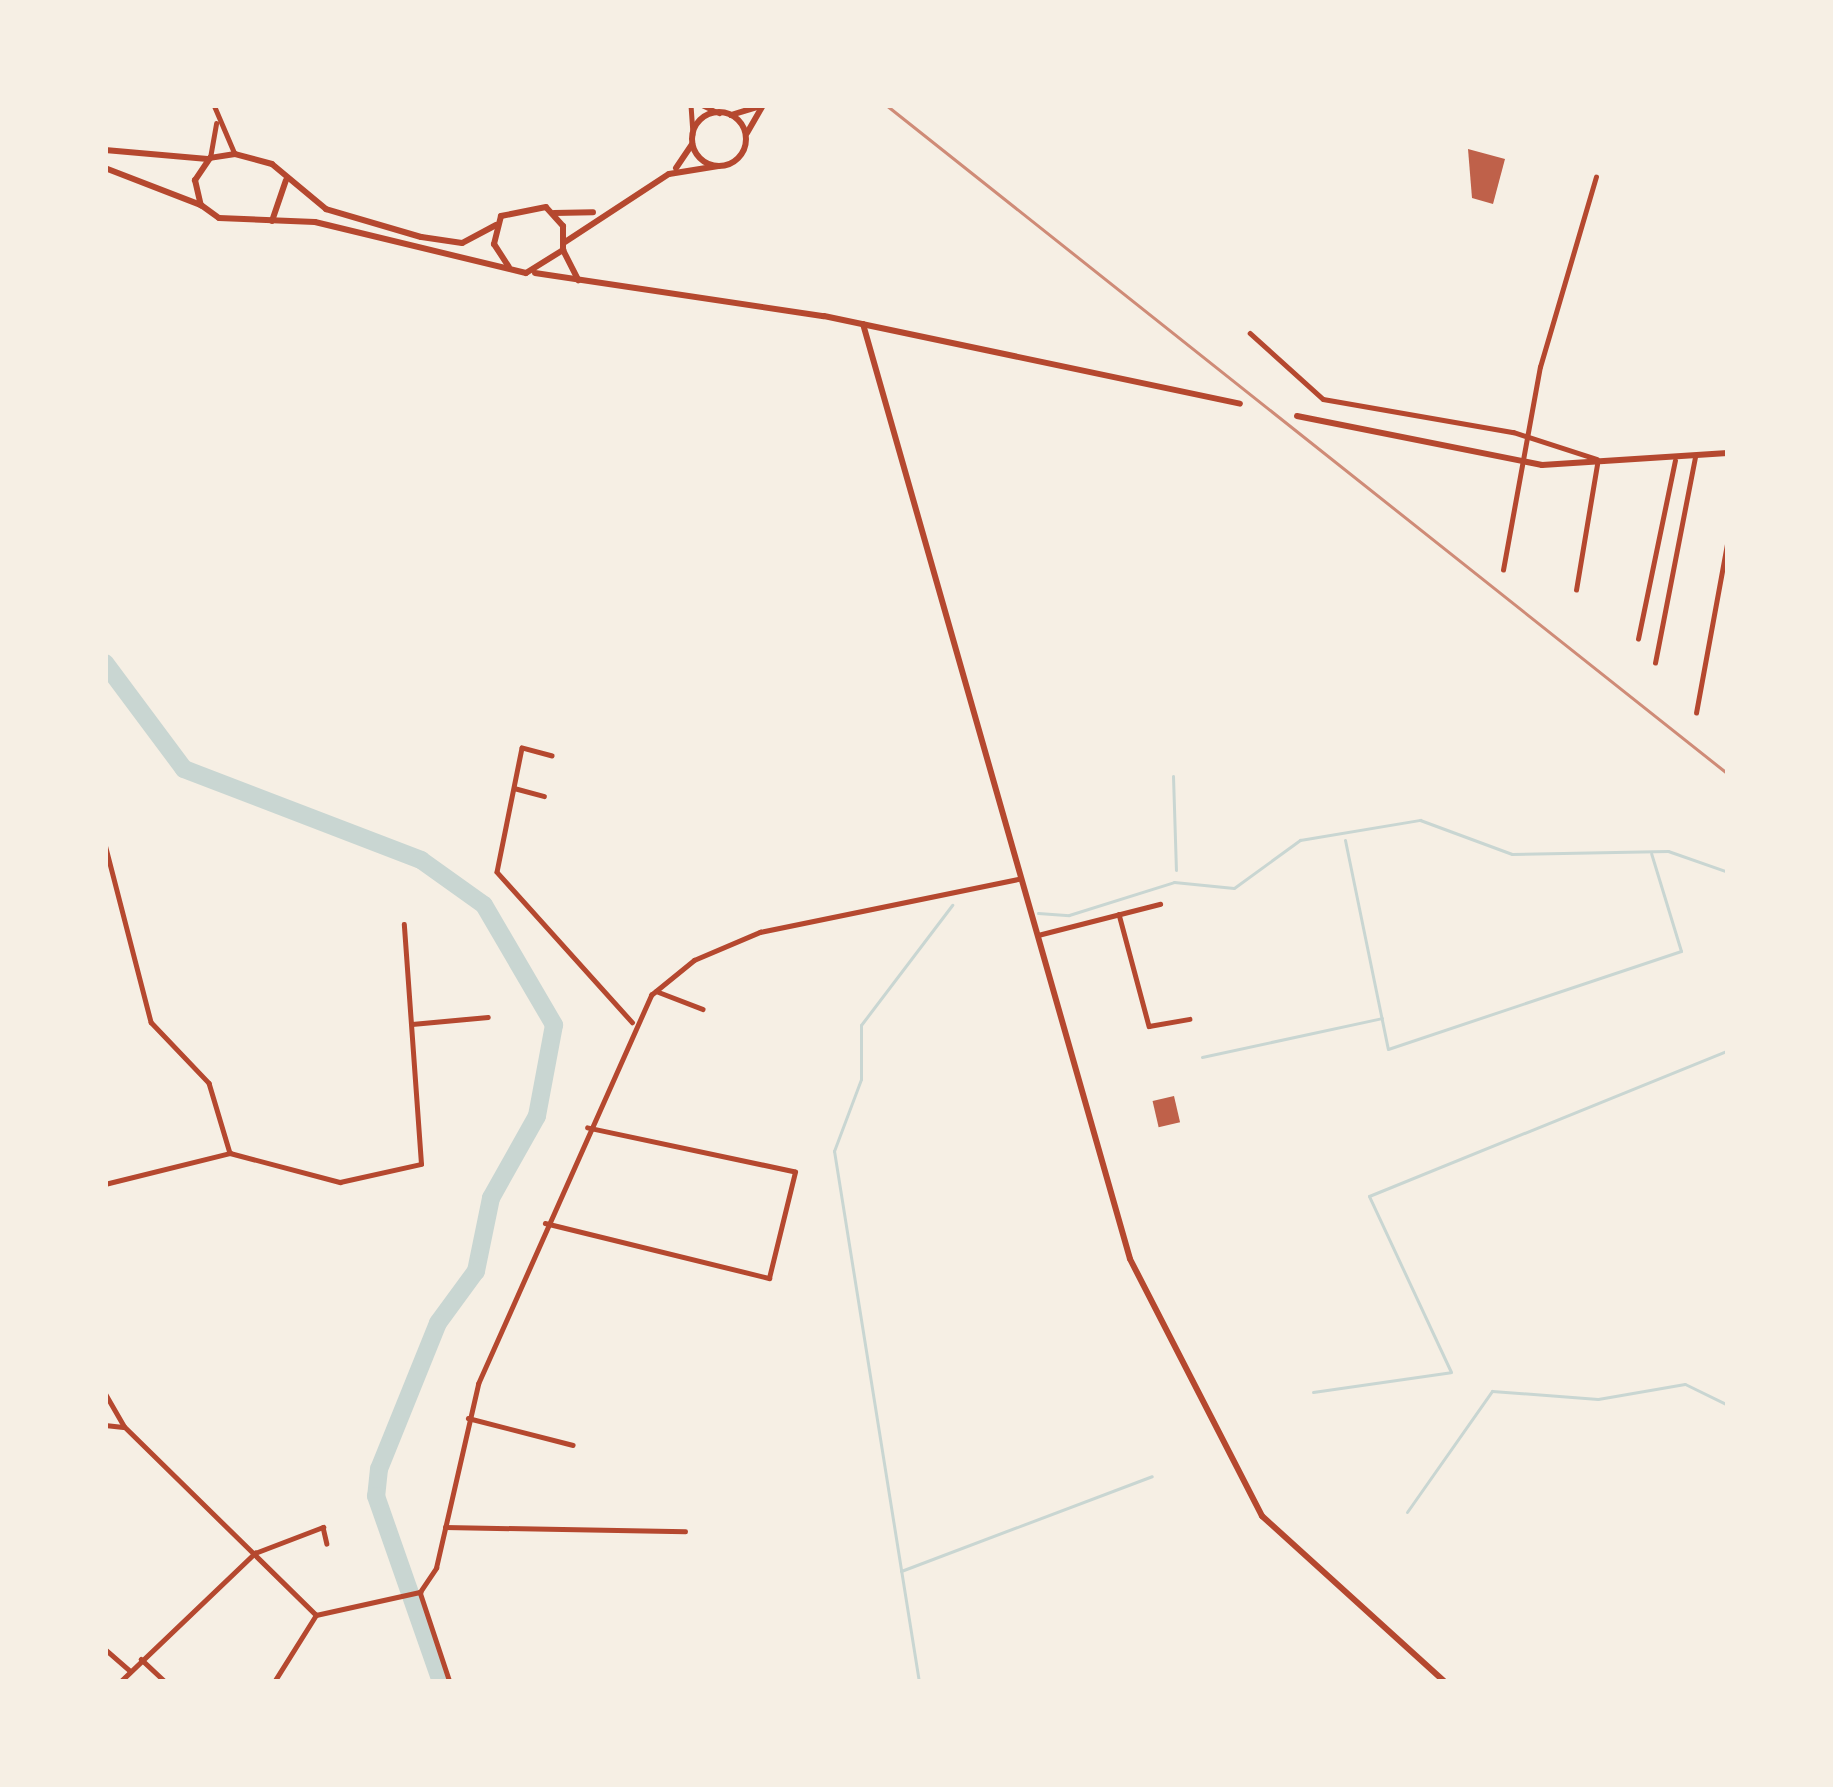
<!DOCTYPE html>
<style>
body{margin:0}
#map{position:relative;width:1833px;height:1787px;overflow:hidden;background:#f6efe4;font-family:Overpass,sans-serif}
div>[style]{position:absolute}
.stream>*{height:3px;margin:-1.5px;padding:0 1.5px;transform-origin:1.5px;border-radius:1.5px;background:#c9d6d2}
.river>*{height:18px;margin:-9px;padding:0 9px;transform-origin:9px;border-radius:9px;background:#c9d6d2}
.building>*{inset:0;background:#bf614a;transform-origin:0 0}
.minor>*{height:4.5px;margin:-2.25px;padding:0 2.25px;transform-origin:2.25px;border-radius:2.25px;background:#b5482f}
.tertiary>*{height:6px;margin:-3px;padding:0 3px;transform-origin:3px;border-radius:3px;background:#b5482f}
.secondary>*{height:6px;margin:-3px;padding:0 3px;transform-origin:3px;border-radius:3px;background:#b5482f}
.secondary>.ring{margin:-3px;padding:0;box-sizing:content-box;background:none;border:6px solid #b5482f;border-radius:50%}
.rail>*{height:3px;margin:-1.5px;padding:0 1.5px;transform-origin:1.5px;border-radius:1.5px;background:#cf8b77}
span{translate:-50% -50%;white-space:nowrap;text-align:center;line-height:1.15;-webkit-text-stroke:9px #f6efe4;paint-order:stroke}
.frame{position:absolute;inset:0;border:108px solid #f6efe4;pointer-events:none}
</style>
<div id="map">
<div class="stream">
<i style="left:1173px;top:776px;width:94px;rotate:88.2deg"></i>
<i style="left:1345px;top:840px;width:213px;rotate:78.4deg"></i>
<i style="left:1388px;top:1049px;width:309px;rotate:-18.5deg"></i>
<i style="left:1681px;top:951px;width:102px;rotate:-107deg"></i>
<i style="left:1038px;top:913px;width:31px;rotate:4deg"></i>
<i style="left:1069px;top:915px;width:110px;rotate:-17.4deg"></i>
<i style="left:1174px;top:882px;width:60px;rotate:5.7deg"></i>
<i style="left:1234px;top:888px;width:82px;rotate:-36deg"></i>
<i style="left:1300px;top:840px;width:122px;rotate:-9.5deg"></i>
<i style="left:1420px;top:820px;width:98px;rotate:20.3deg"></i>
<i style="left:1512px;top:854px;width:156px;rotate:-1.1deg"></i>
<i style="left:1668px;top:851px;width:64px;rotate:19.3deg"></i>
<i style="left:1202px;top:1057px;width:184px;rotate:-12.2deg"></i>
<i style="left:1313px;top:1392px;width:139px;rotate:-8.2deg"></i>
<i style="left:1451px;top:1372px;width:194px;rotate:-115deg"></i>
<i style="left:1369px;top:1196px;width:388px;rotate:-22.1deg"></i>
<i style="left:1407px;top:1512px;width:148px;rotate:-54.9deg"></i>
<i style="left:1492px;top:1391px;width:106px;rotate:4.3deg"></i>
<i style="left:1598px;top:1399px;width:88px;rotate:-9.8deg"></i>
<i style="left:1685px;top:1384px;width:48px;rotate:26deg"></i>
<i style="left:901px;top:1571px;width:268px;rotate:-20.7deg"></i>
<i style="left:919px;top:1682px;width:538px;rotate:-99.09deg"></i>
<i style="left:834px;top:1151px;width:77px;rotate:-69.4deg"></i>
<i style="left:861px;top:1079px;width:54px;rotate:-90deg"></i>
<i style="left:861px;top:1025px;width:151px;rotate:-52.8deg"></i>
</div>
<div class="river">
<i style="left:105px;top:663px;width:132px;rotate:53.3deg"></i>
<i style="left:184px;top:769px;width:254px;rotate:21deg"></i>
<i style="left:421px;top:860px;width:77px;rotate:35.5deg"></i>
<i style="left:484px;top:905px;width:139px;rotate:59.7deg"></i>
<i style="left:554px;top:1025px;width:93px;rotate:100.6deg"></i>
<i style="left:537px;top:1116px;width:94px;rotate:119.3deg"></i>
<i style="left:491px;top:1198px;width:75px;rotate:101.6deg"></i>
<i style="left:476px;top:1271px;width:64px;rotate:126.2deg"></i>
<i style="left:438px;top:1323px;width:157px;rotate:112deg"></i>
<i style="left:379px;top:1469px;width:27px;rotate:96deg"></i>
<i style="left:376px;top:1496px;width:197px;rotate:70.7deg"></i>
</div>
<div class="building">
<i style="clip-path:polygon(1468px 149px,1505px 159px,1493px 204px,1472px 198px)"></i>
<i style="left:1174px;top:1096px;width:27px;height:22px;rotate:77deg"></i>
</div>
<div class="minor">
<i style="left:214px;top:105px;width:53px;rotate:66.8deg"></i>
<i style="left:691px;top:105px;width:29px;rotate:86deg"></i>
<i style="left:702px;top:105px;width:19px;rotate:25deg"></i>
<i style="left:210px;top:158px;width:35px;rotate:-80deg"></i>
<i style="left:1250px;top:333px;width:98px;rotate:42.1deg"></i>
<i style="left:1323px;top:399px;width:193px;rotate:9.9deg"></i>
<i style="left:1513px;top:432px;width:88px;rotate:17.8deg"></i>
<i style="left:1503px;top:570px;width:206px;rotate:-79.7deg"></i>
<i style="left:1540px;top:367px;width:198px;rotate:-73.6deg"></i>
<i style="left:1576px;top:590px;width:127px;rotate:-80.5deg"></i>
<i style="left:1638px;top:639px;width:182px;rotate:-78.3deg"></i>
<i style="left:1655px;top:663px;width:209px;rotate:-79deg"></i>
<i style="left:1696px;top:713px;width:177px;rotate:-79.6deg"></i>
<i style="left:552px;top:756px;width:31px;rotate:-165deg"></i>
<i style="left:522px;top:748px;width:126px;rotate:101.4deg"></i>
<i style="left:497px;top:872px;width:202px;rotate:48deg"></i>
<i style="left:514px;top:788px;width:31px;rotate:15deg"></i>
<i style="left:105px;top:844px;width:184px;rotate:75.5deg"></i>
<i style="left:151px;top:1022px;width:84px;rotate:46.4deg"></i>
<i style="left:209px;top:1083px;width:73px;rotate:73.3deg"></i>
<i style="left:1119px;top:914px;width:116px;rotate:75deg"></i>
<i style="left:1149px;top:1026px;width:41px;rotate:-9.9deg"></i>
<i style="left:1038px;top:935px;width:126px;rotate:-14.3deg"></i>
<i style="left:656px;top:991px;width:50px;rotate:21deg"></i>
<i style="left:412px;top:1024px;width:76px;rotate:-5.3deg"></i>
<i style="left:105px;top:1184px;width:129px;rotate:-13.9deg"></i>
<i style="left:230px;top:1153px;width:114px;rotate:14.8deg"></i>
<i style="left:340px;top:1182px;width:83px;rotate:-12.5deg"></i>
<i style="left:421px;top:1164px;width:240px;rotate:-94.1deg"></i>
<i style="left:545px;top:1223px;width:231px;rotate:13.8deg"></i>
<i style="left:769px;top:1278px;width:109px;rotate:-76.2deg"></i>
<i style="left:795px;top:1172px;width:212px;rotate:-168deg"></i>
<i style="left:105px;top:1393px;width:39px;rotate:60deg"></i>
<i style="left:125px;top:1427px;width:268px;rotate:44.5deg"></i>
<i style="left:468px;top:1418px;width:108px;rotate:14.4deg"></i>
<i style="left:105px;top:1425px;width:18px;rotate:6deg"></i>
<i style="left:445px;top:1527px;width:240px;rotate:1deg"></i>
<i style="left:420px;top:1592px;width:29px;rotate:-56deg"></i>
<i style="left:436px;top:1568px;width:189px;rotate:-77.1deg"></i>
<i style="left:478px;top:1384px;width:426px;rotate:-66deg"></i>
<i style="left:651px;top:995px;width:55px;rotate:-39.1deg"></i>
<i style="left:694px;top:960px;width:72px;rotate:-23deg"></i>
<i style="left:760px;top:932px;width:263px;rotate:-11.6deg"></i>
<i style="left:420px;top:1592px;width:95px;rotate:71.6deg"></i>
<i style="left:105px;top:1649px;width:33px;rotate:41deg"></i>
<i style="left:141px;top:1659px;width:34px;rotate:43deg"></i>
<i style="left:120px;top:1682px;width:187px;rotate:-43.7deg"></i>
<i style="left:255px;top:1553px;width:73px;rotate:-20.9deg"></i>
<i style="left:323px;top:1527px;width:17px;rotate:77deg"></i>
<i style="left:274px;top:1682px;width:79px;rotate:-57.9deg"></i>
<i style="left:316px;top:1615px;width:107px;rotate:-12.5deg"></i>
</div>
<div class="tertiary">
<i style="left:563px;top:250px;width:34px;rotate:63deg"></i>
<i style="left:535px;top:273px;width:292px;rotate:8.5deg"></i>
<i style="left:824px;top:316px;width:425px;rotate:11.9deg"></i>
<i style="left:863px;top:324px;width:972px;rotate:74.06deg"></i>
<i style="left:1130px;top:1259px;width:289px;rotate:62.8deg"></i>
<i style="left:1262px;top:1516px;width:247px;rotate:42.2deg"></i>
<i style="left:1297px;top:416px;width:250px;rotate:11.3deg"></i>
<i style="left:1542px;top:465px;width:186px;rotate:-3.7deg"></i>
</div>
<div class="secondary">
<i class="ring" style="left:692px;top:112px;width:48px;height:48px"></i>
<i style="left:731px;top:115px;width:27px;rotate:-17deg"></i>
<i style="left:747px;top:133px;width:32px;rotate:-60deg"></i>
<i style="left:105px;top:150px;width:103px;rotate:5deg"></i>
<i style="left:105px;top:168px;width:103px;rotate:21.1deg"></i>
<i style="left:676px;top:168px;width:29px;rotate:-56deg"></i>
<i style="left:554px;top:213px;width:39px;rotate:-1deg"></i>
<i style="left:272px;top:221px;width:43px;rotate:-71.1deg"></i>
<i style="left:496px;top:225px;width:38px;rotate:152deg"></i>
<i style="left:462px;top:243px;width:41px;rotate:-171.7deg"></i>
<i style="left:421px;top:237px;width:99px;rotate:-163.6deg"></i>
<i style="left:326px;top:209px;width:70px;rotate:-140.2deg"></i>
<i style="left:272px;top:164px;width:38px;rotate:-165deg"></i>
<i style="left:235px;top:154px;width:25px;rotate:171deg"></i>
<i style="left:210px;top:158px;width:27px;rotate:124deg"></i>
<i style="left:195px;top:180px;width:26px;rotate:77deg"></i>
<i style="left:201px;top:205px;width:22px;rotate:36deg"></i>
<i style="left:219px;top:218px;width:96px;rotate:2.4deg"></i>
<i style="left:315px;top:222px;width:217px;rotate:13.6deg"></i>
<i style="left:526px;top:273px;width:44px;rotate:-31.9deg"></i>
<i style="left:563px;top:250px;width:24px;rotate:-90deg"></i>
<i style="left:563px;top:226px;width:25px;rotate:-132deg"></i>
<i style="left:546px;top:207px;width:46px;rotate:168.7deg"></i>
<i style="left:501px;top:216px;width:29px;rotate:104deg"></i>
<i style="left:494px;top:244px;width:27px;rotate:57deg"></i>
<i style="left:565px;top:242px;width:124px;rotate:-33.2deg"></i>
<i style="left:669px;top:174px;width:50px;rotate:-9.3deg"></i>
</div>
<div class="rail">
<i style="left:886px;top:105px;width:1075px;rotate:38.47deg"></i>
</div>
<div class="frame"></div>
</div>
